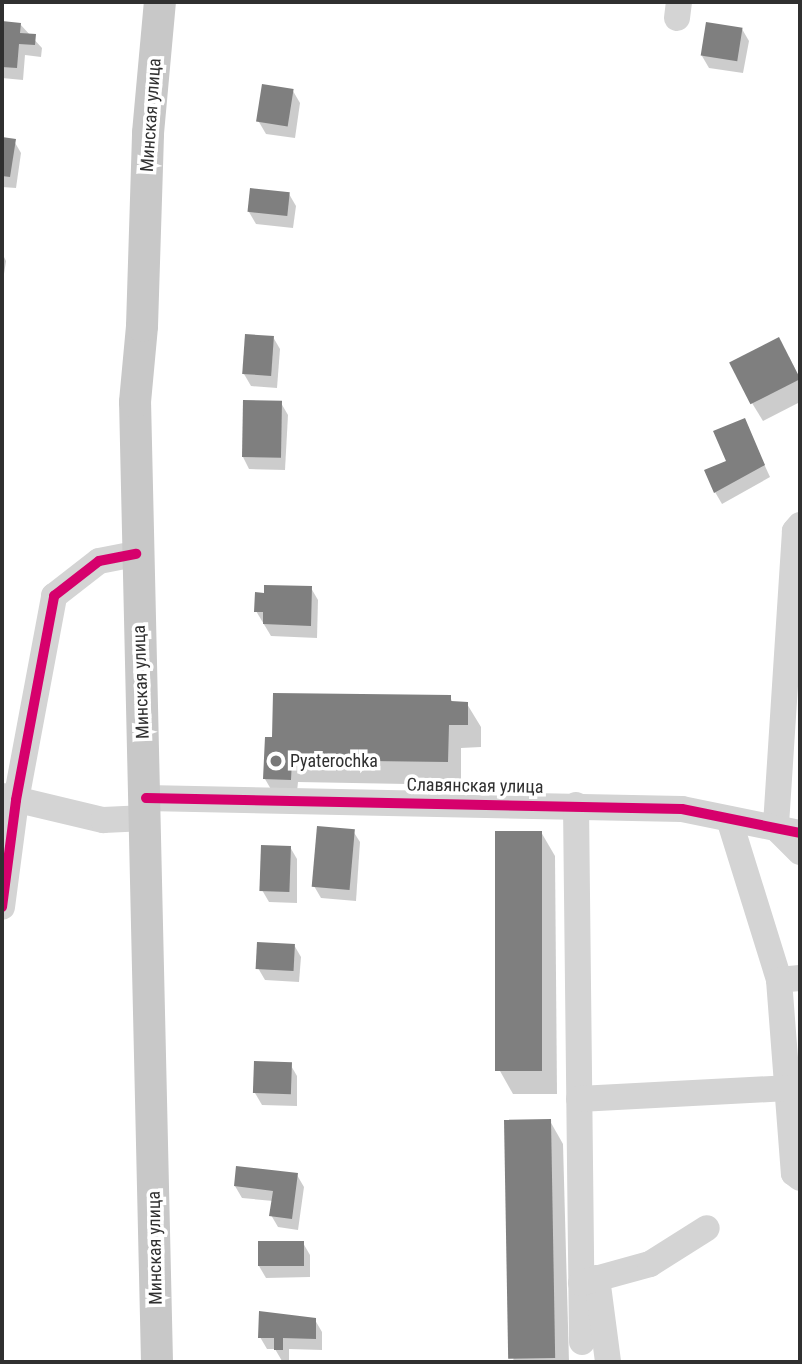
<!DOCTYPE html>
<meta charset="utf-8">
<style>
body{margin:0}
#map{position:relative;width:802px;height:1364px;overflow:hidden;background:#fff;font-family:"Roboto Condensed",sans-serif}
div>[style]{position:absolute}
.shadow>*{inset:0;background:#0003}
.building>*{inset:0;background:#7f7f7f;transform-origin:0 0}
.minor>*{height:26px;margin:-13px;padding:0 13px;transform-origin:13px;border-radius:13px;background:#d4d4d4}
.major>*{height:32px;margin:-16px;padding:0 16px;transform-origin:16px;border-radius:16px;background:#c8c8c8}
.cycleway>*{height:10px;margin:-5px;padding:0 5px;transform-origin:5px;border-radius:5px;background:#d6006c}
.dots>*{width:19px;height:19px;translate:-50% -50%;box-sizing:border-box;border:4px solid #fff;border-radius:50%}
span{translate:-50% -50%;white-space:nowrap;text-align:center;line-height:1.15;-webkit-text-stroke:7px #fff;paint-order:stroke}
.street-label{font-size:18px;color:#303030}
.poi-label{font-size:18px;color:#303030}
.left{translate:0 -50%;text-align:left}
.frame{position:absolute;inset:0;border:4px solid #303030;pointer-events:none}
</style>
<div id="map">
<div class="shadow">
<i style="clip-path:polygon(2px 23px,20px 24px,42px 48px,41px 57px,25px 55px,23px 80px,2px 78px)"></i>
<i style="clip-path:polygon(742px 29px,749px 41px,743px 73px,709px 68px,702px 56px)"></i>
<i style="clip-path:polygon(293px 91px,300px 103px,295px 138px,266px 134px,259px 122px)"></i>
<i style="clip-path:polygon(2px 139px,14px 141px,21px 153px,16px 188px,2px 187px)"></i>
<i style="clip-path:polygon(289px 194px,296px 206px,293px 228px,256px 224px,249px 212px)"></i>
<i style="clip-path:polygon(2px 253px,6px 261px,2px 287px)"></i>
<i style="clip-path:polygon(273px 337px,280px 349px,277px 388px,251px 386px,244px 374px)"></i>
<i style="clip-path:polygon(789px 357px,800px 379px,800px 402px,763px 421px,752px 403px)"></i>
<i style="clip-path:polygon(281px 403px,288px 415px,285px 470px,249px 469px,243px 457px)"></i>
<i style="clip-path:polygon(744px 420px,770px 477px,722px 504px,715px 492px)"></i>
<i style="clip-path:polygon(311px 588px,318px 600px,317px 638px,271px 636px,256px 611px)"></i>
<i style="clip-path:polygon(450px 697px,453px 703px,467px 704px,481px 727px,481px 747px,461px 748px,461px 785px,298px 782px,297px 792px,272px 791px,265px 779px,267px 739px)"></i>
<i style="clip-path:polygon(353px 831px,360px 842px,356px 901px,321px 898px,314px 886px)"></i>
<i style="clip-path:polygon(541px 832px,555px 856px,557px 1094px,513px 1094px,500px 1071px)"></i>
<i style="clip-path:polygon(290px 847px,297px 859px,297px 903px,269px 902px,262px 890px)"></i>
<i style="clip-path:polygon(294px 945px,301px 957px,299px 982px,265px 980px,258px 968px)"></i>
<i style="clip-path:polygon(290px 1064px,297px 1076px,297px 1106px,262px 1105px,255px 1093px)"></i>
<i style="clip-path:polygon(550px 1121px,563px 1144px,569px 1362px,513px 1362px)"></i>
<i style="clip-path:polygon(297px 1175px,304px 1187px,298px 1230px,278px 1227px,271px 1215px,273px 1201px,242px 1198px,235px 1186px)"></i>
<i style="clip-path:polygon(303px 1243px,310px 1255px,310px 1277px,266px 1278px,259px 1266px)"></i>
<i style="clip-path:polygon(315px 1320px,322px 1332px,322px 1350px,289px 1349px,289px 1361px,282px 1361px,275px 1349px,267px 1349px,260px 1337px)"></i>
</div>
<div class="building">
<i style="clip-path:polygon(2px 21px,21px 23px,20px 33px,36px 34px,35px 45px,19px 44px,17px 68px,2px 67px)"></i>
<i style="left:706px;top:22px;width:37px;height:34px;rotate:9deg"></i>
<i style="left:262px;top:84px;width:32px;height:38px;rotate:9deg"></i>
<i style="clip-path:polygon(2px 137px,16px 139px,10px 177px,2px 176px)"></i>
<i style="left:250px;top:188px;width:40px;height:24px;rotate:6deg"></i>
<i style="left:245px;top:334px;width:29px;height:40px;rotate:4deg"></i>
<i style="left:779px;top:337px;width:47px;height:56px;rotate:63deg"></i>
<i style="left:243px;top:400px;width:39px;height:57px;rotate:1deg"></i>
<i style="clip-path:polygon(745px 418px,765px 465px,714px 493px,704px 470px,726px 461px,713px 431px)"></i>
<i style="clip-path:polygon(264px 585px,312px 586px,311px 626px,263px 624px,263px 612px,254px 612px,255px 592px,264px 593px)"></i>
<i style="clip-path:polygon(273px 693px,451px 695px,451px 701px,468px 702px,468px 725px,449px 725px,448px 762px,292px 760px,291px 780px,263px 779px,265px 737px,272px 737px)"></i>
<i style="left:317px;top:826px;width:38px;height:61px;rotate:5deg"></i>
<i style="left:495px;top:831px;width:47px;height:240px"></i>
<i style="left:261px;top:845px;width:30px;height:46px;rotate:2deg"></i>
<i style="left:257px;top:942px;width:38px;height:27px;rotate:3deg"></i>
<i style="left:254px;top:1061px;width:38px;height:32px;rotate:2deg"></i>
<i style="left:551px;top:1119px;width:239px;height:47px;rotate:89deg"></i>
<i style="clip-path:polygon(236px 1166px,298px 1173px,292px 1219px,269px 1216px,273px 1191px,234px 1186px)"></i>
<i style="left:304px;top:1241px;width:25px;height:46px;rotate:90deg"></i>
<i style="clip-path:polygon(259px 1311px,316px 1318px,316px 1339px,283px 1338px,283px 1350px,274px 1350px,274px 1338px,258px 1338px)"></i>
</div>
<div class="minor">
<i style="left:677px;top:18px;width:16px;rotate:-83deg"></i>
<i style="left:800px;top:525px;width:8px;rotate:130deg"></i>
<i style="left:795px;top:531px;width:298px;rotate:93.7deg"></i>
<i style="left:776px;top:828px;width:34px;rotate:45deg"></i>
<i style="left:2px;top:796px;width:104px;rotate:13.4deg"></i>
<i style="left:103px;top:820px;width:43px;rotate:-2.7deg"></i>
<i style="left:146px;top:798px;width:536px;rotate:1.18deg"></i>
<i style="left:682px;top:809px;width:120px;rotate:11.5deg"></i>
<i style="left:576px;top:805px;width:537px;rotate:89.36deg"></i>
<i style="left:729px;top:819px;width:169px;rotate:72.7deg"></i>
<i style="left:2px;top:907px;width:108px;rotate:-82.5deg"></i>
<i style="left:16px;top:800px;width:208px;rotate:-79.4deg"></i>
<i style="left:54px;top:596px;width:57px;rotate:-37.9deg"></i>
<i style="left:99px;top:561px;width:38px;rotate:-11deg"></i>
<i style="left:800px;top:978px;width:21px;rotate:175deg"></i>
<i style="left:779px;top:980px;width:194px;rotate:85.6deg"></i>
<i style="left:794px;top:1173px;width:8px;rotate:40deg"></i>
<i style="left:579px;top:1099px;width:208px;rotate:-3deg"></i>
<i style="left:597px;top:1278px;width:85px;rotate:82.5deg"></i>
<i style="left:581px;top:1283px;width:72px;rotate:-15.4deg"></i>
<i style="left:650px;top:1264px;width:67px;rotate:-32.3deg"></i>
</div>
<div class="major">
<i style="left:157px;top:1362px;width:960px;rotate:-91.31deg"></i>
<i style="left:135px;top:402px;width:76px;rotate:-84.7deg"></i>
<i style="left:142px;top:326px;width:193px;rotate:-88.2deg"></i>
<i style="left:148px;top:133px;width:132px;rotate:-84.8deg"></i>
</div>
<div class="cycleway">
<i style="left:146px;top:798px;width:536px;rotate:1.18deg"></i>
<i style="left:682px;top:809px;width:120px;rotate:11.5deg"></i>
<i style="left:2px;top:907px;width:108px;rotate:-82.5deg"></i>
<i style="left:16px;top:800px;width:208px;rotate:-79.4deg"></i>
<i style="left:54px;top:596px;width:57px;rotate:-37.9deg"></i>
<i style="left:99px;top:561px;width:38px;rotate:-11deg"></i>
</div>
<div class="dots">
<i style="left:276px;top:761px;background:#787878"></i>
</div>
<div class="street-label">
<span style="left:151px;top:115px;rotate:-86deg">Минская улица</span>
<span style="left:141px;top:682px;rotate:-92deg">Минская улица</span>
<span style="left:475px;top:786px;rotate:1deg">Славянская улица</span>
<span style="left:155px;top:1248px;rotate:-91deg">Минская улица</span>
</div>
<div class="poi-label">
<span class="left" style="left:290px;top:761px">Pyaterochka</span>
</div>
<div class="frame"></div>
</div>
